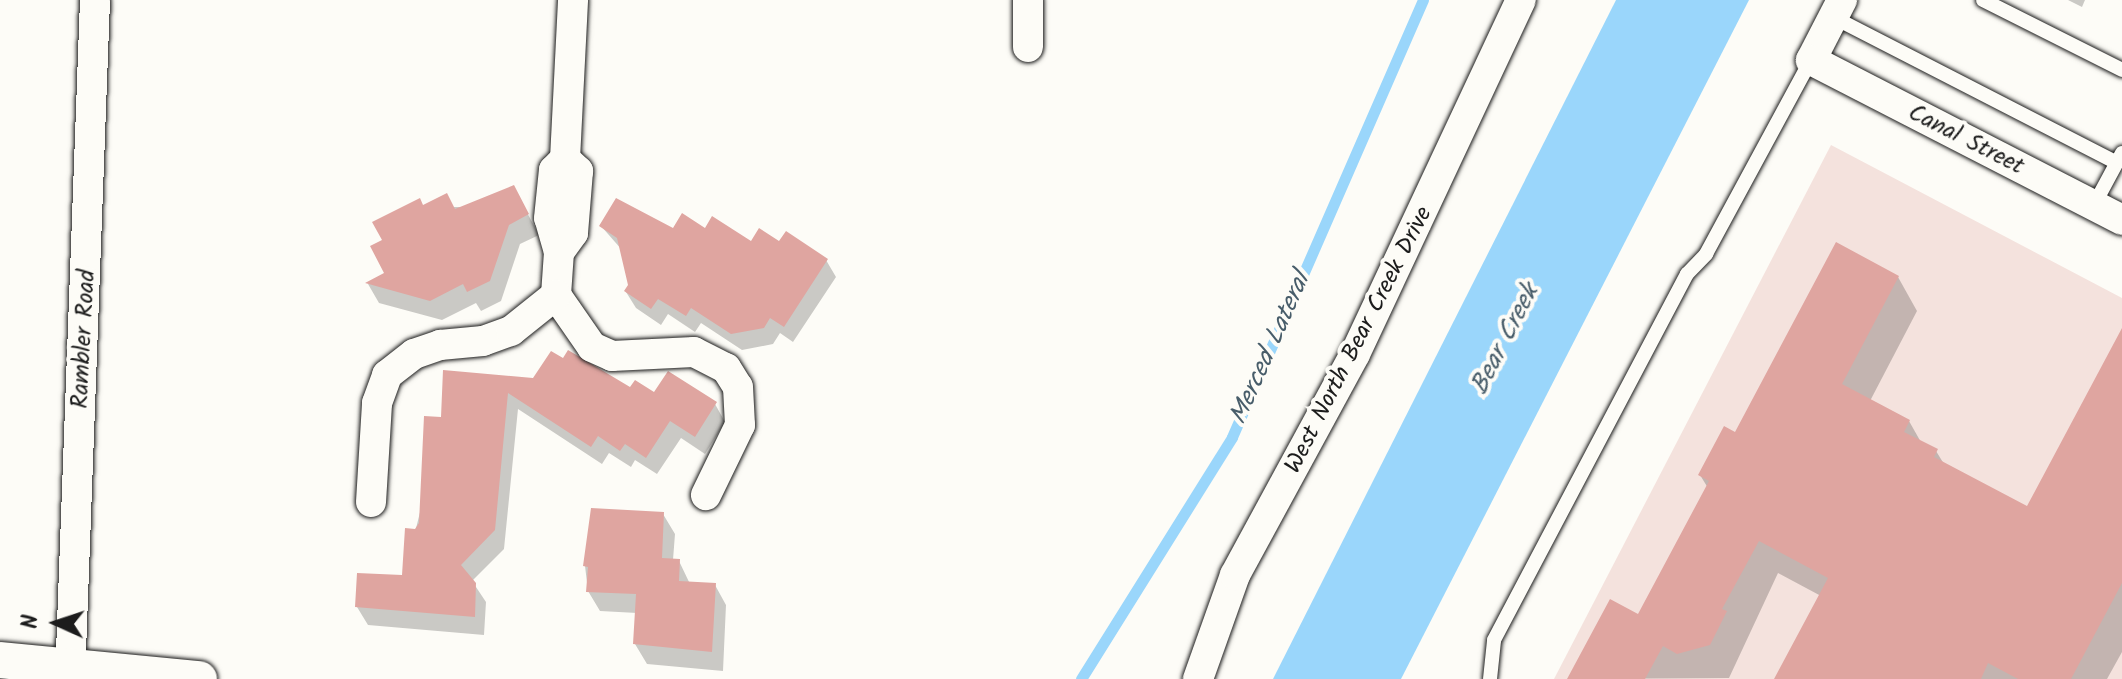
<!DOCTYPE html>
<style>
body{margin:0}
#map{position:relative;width:2122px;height:679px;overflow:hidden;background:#fdfcf7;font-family:Kalam,sans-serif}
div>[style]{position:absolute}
.built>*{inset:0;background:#f4e2dd}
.water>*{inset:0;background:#9ad6fb}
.shadow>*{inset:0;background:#0003}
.stream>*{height:11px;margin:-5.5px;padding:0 5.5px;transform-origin:5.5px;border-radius:5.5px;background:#9ad6fb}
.building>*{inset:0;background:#dfa5a0}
.roads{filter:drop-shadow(0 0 2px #1c1c1c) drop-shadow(0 0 2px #1c1c1c)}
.service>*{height:14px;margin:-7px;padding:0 7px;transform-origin:7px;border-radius:7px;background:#fdfcf7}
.minor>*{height:30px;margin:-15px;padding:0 15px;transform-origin:15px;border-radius:15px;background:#fdfcf7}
.tertiary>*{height:36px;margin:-18px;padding:0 18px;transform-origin:18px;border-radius:18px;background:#fdfcf7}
span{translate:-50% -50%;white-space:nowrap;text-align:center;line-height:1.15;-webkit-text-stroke:8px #fdfcf7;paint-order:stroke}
.street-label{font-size:24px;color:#1c1c1c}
.water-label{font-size:26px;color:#485d6a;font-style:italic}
.north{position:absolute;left:16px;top:583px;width:80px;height:80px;-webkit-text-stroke:6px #fdfcf7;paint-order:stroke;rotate:273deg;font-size:22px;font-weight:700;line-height:32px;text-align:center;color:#1c1c1c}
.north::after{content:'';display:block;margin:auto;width:28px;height:36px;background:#1c1c1c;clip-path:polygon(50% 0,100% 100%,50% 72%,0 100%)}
</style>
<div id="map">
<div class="built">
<i style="clip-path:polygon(1831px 145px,2122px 298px,2122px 679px,1554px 679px)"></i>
</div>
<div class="water">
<i style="clip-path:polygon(1616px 0,1749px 0,1401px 679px,1273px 679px)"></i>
</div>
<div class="shadow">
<i style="clip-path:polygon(2068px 0,2085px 0,2082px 7px)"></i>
<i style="clip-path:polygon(423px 207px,524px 207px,539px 235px,520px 244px,501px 301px,481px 311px,476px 303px,442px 320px,379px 303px,368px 284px,387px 274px,384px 241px)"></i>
<i style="clip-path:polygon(601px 226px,705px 231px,752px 244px,779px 244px,826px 260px,836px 277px,793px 342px,780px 333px,773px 344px,742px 350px,701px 323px,695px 332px,668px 314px,661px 325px,636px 308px,626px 292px,630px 285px,622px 250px)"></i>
<i style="clip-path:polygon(1898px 277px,1917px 311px,1870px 401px,1909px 421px,1922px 444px,1936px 451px,1944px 464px,2028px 509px,2122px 332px,2122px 652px,2107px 679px,1777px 679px,1821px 596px,1778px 573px,1729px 678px,1570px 679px,1639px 617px,1708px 488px,1700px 475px)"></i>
<i style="clip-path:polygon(445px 372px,631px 389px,715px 404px,725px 422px,705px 454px,681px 438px,657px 474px,635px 460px,631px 467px,609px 453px,602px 464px,518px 409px,504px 549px,472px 581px,486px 602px,484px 635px,368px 625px,357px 607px,404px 577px,443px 419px)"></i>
<i style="clip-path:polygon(663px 514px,675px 534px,673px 560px,679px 561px,690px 584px,715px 585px,726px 605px,723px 671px,647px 664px,635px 644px,637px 613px,600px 611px,588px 591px,585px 566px)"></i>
</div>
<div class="stream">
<i style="left:1081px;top:679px;width:285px;rotate:-58deg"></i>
<i style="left:1232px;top:437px;width:477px;rotate:-66.4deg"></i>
</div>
<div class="building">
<i style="clip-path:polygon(514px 185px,529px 214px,509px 225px,490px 281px,467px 292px,463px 284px,430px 301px,365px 283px,384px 273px,370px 246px,382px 240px,372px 222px,420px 198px,423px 205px,447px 193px,455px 209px)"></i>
<i style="clip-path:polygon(616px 198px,673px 228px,682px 213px,705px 228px,712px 216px,751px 241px,759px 228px,779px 241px,786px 231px,828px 259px,784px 327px,770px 318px,764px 328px,731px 334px,691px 308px,686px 316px,658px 299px,651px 309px,624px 291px,628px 285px,617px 238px,599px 226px)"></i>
<i style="clip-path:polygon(1836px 242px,1899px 276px,1842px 384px,1910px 420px,1904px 432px,1938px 449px,1934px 457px,2027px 506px,2122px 328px,2122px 583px,2071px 679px,2018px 679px,1988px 663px,1981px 679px,1774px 679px,1828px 578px,1759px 541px,1722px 609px,1727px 611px,1710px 645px,1677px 654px,1663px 646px,1645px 679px,1567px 679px,1610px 599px,1638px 614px,1709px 481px,1698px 475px,1724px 426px,1735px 432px)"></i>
<i style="clip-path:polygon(568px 350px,630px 387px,635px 380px,654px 392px,668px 371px,717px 402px,695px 437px,670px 421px,646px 458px,625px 444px,620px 451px,598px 436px,591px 447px,508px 393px,495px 530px,461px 565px,476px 583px,475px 617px,355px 607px,357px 573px,402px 575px,405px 528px,415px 529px,419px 523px,424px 416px,441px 417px,443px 370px,533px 378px,551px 351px,563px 358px)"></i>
<i style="clip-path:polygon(591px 508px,664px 512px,662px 558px,680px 559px,679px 581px,716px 583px,712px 652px,633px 644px,636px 594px,586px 592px,588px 567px,583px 566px)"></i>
</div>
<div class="roads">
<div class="service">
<i style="left:1983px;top:0;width:156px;rotate:26.7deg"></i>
<i style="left:1833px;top:17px;width:319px;rotate:27.2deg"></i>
<i style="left:2094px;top:205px;width:59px;rotate:-61.7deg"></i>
<i style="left:1490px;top:679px;width:39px;rotate:-84deg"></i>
<i style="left:1494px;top:640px;width:414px;rotate:-62.2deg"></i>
<i style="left:1687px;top:274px;width:28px;rotate:-46deg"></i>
<i style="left:1706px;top:254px;width:221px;rotate:-61.6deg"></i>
</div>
<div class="minor">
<i style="left:1842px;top:0;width:68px;rotate:117.3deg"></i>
<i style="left:1811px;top:60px;width:350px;rotate:27.2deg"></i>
<i style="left:1028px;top:47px;width:47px;rotate:-90deg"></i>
<i style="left:565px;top:159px;width:18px;rotate:43deg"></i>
<i style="left:578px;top:171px;width:62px;rotate:94.6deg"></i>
<i style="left:573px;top:233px;width:24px;rotate:126deg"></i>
<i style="left:559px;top:252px;width:35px;rotate:-106deg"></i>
<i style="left:549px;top:218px;width:48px;rotate:-84.1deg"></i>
<i style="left:554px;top:170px;width:16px;rotate:-45deg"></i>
<i style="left:565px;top:159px;width:159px;rotate:-87.1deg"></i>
<i style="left:559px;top:252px;width:43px;rotate:94deg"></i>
<i style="left:556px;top:295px;width:63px;rotate:55.3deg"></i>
<i style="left:592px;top:347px;width:22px;rotate:24deg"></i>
<i style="left:612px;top:356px;width:82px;rotate:-2.8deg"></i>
<i style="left:694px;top:352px;width:36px;rotate:27deg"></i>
<i style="left:726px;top:368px;width:22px;rotate:58deg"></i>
<i style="left:738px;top:387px;width:38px;rotate:87deg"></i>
<i style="left:740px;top:425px;width:78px;rotate:115.9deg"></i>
<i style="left:371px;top:502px;width:99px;rotate:-86.5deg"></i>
<i style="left:377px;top:403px;width:30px;rotate:-70deg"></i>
<i style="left:387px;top:375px;width:34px;rotate:-38deg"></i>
<i style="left:414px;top:354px;width:28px;rotate:-19deg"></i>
<i style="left:440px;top:345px;width:43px;rotate:-5.3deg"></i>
<i style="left:483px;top:341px;width:30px;rotate:-20deg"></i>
<i style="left:511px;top:331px;width:58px;rotate:-38.7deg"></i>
<i style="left:70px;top:679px;width:679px;rotate:-87.89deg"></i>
<i style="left:1198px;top:679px;width:110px;rotate:-70.4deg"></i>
<i style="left:1235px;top:575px;width:251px;rotate:-61.5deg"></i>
<i style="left:1355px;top:354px;width:391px;rotate:-64.9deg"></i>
</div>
<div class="tertiary">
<i style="left:0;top:660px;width:200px;rotate:5.5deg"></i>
</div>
</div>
<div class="street-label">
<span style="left:1966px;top:140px;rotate:27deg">Canal Street</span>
<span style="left:84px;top:339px;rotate:-87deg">Rambler Road</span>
<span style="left:1359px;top:340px;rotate:-63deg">West North Bear Creek Drive</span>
</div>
<div class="water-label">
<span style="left:1506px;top:340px;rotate:-63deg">Bear Creek</span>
<span style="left:1271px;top:349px;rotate:-66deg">Merced Lateral</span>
</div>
<div class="north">N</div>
</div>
